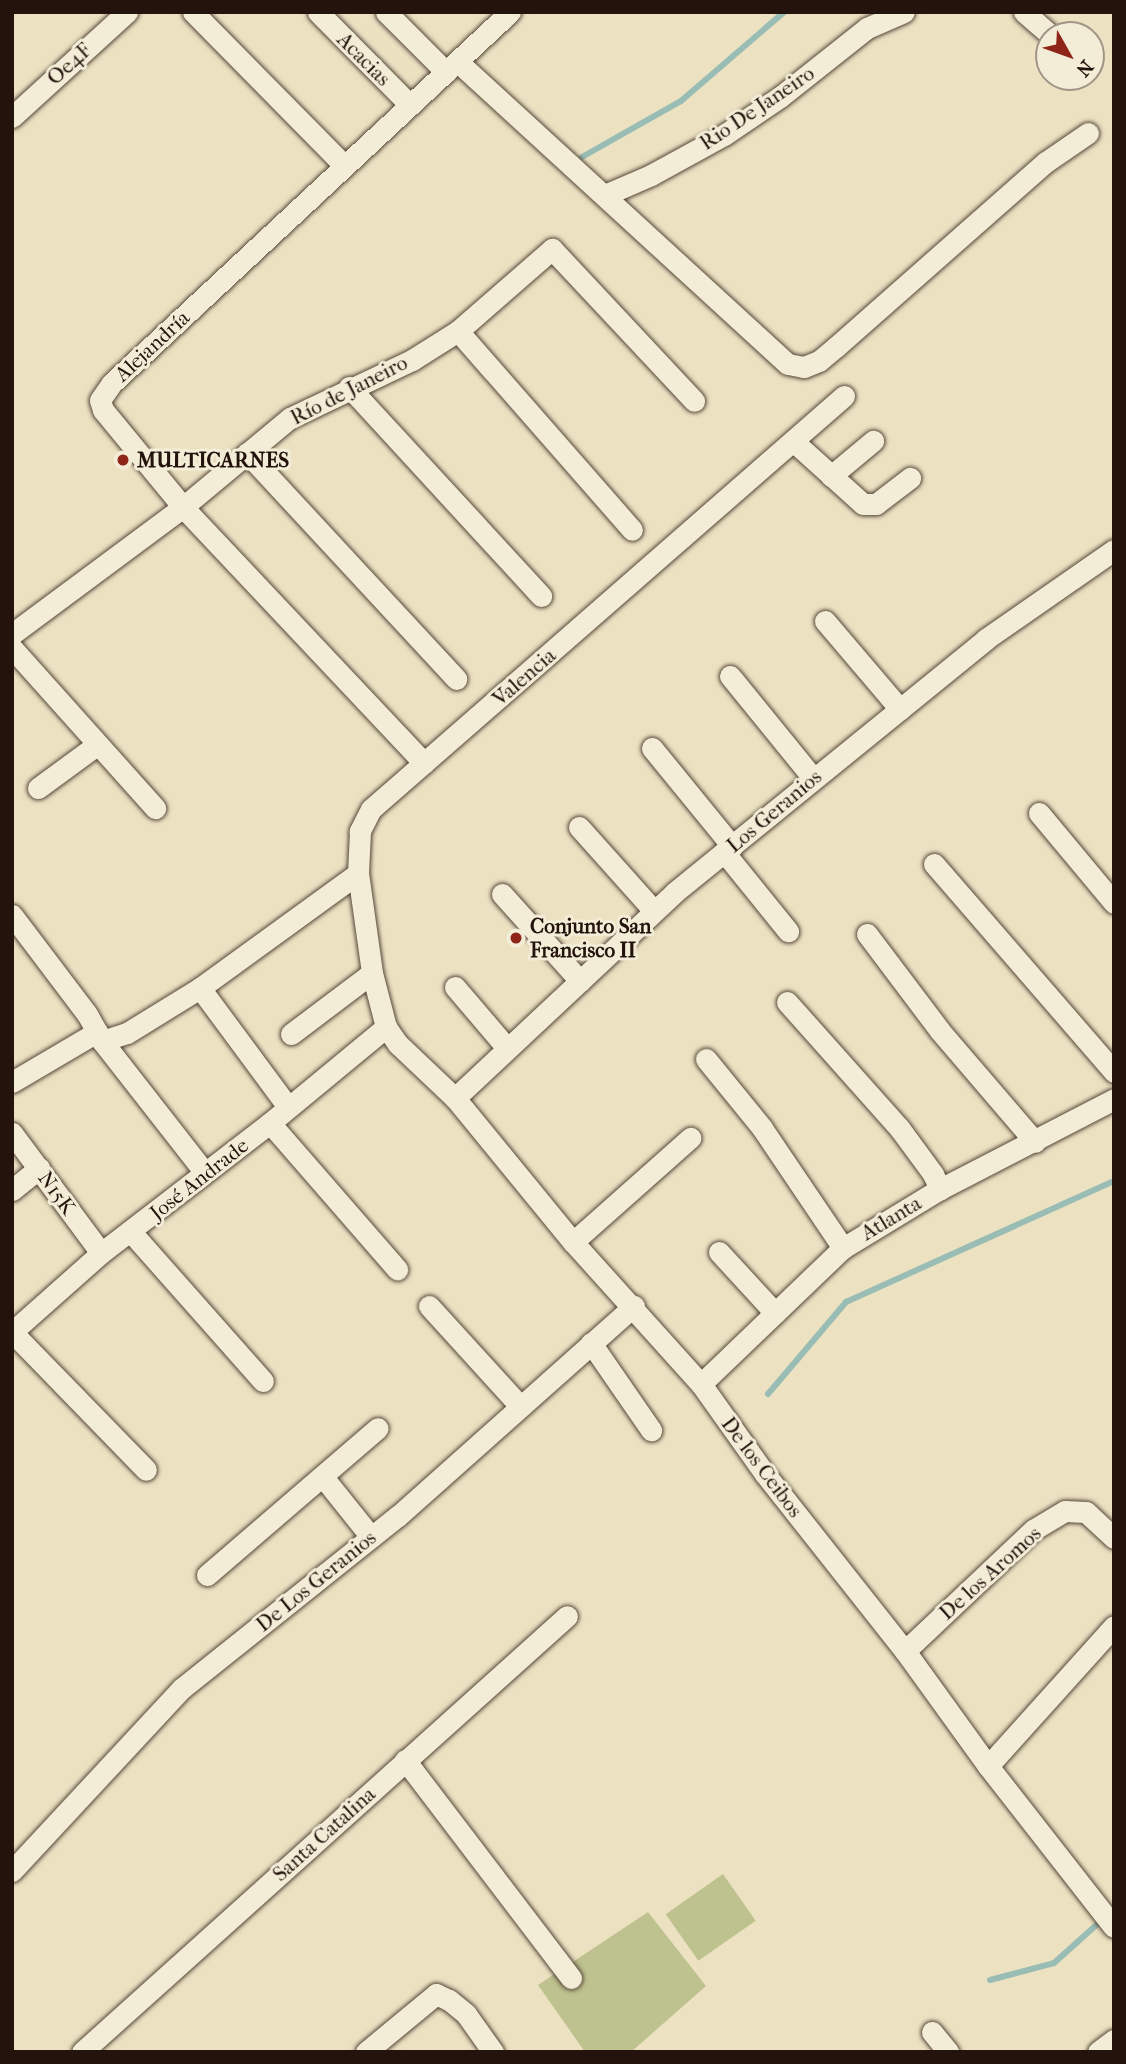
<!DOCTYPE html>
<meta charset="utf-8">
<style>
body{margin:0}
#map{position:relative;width:1126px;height:2064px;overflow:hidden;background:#ece2c2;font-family:"IM FELL French Canon",serif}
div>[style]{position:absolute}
.green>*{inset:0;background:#bec28f;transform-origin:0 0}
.stream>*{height:6px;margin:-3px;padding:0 3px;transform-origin:3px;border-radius:3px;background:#99bdb4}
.roads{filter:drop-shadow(0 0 2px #56473a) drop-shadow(0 0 2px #56473a)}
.minor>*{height:21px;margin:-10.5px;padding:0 10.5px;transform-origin:10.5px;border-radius:10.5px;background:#f3ecd7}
.dots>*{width:19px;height:19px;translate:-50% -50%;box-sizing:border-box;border:4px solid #f3ecd7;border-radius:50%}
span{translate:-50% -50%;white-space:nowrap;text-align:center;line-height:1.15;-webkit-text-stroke:6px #f3ecd7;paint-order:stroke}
.street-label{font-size:21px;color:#24130c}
.poi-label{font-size:21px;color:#24130c;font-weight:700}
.left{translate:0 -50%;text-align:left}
.frame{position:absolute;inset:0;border:14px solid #24130c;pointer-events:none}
.north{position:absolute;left:1035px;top:21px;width:70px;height:70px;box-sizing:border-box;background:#f3ecd7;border:2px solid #a09586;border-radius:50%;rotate:130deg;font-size:19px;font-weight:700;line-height:28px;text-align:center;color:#24130c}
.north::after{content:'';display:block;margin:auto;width:24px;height:32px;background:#8f2418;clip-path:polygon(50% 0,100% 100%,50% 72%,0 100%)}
</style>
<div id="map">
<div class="green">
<i style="left:723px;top:1874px;width:57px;height:70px;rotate:55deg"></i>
<i style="clip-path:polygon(648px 1912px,706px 1986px,631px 2052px,585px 2052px,538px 1985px)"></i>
</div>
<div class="stream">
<i style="left:582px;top:157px;width:114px;rotate:-29.5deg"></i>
<i style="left:681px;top:101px;width:136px;rotate:-40.8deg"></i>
<i style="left:768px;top:1394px;width:121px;rotate:-49.7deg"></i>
<i style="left:846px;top:1302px;width:294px;rotate:-24.3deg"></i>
<i style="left:990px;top:1980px;width:66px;rotate:-14.9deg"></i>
<i style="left:1054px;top:1963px;width:64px;rotate:-41.9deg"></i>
</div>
<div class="roads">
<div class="minor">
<i style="left:193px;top:12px;width:216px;rotate:45.4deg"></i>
<i style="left:318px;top:12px;width:131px;rotate:45.3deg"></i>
<i style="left:386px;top:12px;width:85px;rotate:45deg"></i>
<i style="left:1024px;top:12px;width:35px;rotate:41deg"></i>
<i style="left:458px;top:62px;width:447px;rotate:42.5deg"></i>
<i style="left:788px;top:364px;width:16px;rotate:11deg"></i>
<i style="left:804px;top:367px;width:16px;rotate:-22deg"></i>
<i style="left:819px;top:361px;width:23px;rotate:-40deg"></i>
<i style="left:837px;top:346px;width:278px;rotate:-41.4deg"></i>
<i style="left:1046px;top:162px;width:51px;rotate:-34.6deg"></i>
<i style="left:12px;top:117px;width:156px;rotate:-42.4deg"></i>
<i style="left:605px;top:195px;width:50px;rotate:-23.5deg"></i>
<i style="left:651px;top:175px;width:83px;rotate:-28.7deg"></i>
<i style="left:724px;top:135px;width:68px;rotate:-34.2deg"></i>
<i style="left:780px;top:97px;width:111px;rotate:-38.4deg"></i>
<i style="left:867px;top:28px;width:40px;rotate:-23.4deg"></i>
<i style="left:458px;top:331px;width:264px;rotate:48.8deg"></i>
<i style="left:349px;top:387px;width:284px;rotate:47.4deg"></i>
<i style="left:844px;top:396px;width:628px;rotate:138.87deg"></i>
<i style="left:371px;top:809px;width:25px;rotate:117deg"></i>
<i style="left:360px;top:831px;width:42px;rotate:92.7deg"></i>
<i style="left:358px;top:873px;width:101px;rotate:82deg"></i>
<i style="left:372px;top:973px;width:56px;rotate:75.5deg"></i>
<i style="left:386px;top:1027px;width:21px;rotate:55deg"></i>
<i style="left:398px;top:1044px;width:79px;rotate:43.5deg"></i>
<i style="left:455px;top:1098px;width:186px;rotate:50.7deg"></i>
<i style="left:573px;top:1242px;width:191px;rotate:48deg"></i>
<i style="left:701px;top:1384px;width:110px;rotate:54.6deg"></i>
<i style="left:765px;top:1474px;width:226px;rotate:51.7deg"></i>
<i style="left:905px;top:1651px;width:142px;rotate:54.2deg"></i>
<i style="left:988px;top:1766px;width:204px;rotate:52deg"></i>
<i style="left:793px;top:441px;width:94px;rotate:42deg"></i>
<i style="left:863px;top:504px;width:13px"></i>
<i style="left:876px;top:504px;width:43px;rotate:-37.4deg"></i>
<i style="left:247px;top:453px;width:308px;rotate:47.2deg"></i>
<i style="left:831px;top:476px;width:55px;rotate:-39.8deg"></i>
<i style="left:825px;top:621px;width:116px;rotate:49.6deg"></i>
<i style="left:12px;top:634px;width:213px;rotate:-36.6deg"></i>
<i style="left:183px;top:507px;width:139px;rotate:-39.8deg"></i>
<i style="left:290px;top:418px;width:135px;rotate:-25.4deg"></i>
<i style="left:412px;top:360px;width:54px;rotate:-32.2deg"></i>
<i style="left:458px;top:331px;width:125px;rotate:-41.1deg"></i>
<i style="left:552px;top:249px;width:208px;rotate:46.9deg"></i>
<i style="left:12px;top:648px;width:215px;rotate:48.2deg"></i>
<i style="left:730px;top:676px;width:132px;rotate:50.9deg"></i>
<i style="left:652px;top:748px;width:127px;rotate:50.8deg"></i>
<i style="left:424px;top:763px;width:352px;rotate:-133.3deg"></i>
<i style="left:183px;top:507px;width:126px;rotate:-129.5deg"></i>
<i style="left:103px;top:410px;width:10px;rotate:-107deg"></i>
<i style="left:100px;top:400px;width:21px;rotate:-55deg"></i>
<i style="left:112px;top:383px;width:544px;rotate:-42.99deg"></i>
<i style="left:38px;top:788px;width:74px;rotate:-36.3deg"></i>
<i style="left:1039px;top:813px;width:117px;rotate:50.2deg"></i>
<i style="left:579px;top:827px;width:113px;rotate:48.2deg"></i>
<i style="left:724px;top:852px;width:102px;rotate:51deg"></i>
<i style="left:934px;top:864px;width:275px;rotate:49.1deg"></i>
<i style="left:502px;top:894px;width:117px;rotate:48.1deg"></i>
<i style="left:12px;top:915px;width:124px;rotate:52.9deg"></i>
<i style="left:87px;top:1014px;width:31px;rotate:61deg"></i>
<i style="left:102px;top:1041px;width:167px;rotate:52deg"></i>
<i style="left:867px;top:934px;width:121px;rotate:53deg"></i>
<i style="left:940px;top:1031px;width:146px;rotate:49.4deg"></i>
<i style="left:455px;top:987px;width:80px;rotate:49.6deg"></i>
<i style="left:200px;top:988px;width:148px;rotate:53.5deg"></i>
<i style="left:787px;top:1002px;width:170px;rotate:48.3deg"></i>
<i style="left:900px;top:1129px;width:56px;rotate:53.7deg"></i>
<i style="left:933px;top:1174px;width:17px;rotate:65deg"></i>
<i style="left:291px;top:1034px;width:101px;rotate:-37deg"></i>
<i style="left:102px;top:1041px;width:26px;rotate:-18deg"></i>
<i style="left:127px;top:1033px;width:86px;rotate:-31.7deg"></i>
<i style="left:200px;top:988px;width:195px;rotate:-36deg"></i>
<i style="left:706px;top:1059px;width:89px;rotate:50.9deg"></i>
<i style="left:762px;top:1128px;width:145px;rotate:56deg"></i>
<i style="left:12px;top:1082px;width:99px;rotate:-30.5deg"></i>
<i style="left:455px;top:1098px;width:301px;rotate:-43.1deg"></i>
<i style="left:675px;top:892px;width:401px;rotate:-39.1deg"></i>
<i style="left:986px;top:639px;width:156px;rotate:-34.8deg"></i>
<i style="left:270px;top:1123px;width:194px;rotate:49deg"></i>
<i style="left:12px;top:1133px;width:149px;rotate:53.4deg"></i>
<i style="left:12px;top:1190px;width:35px;rotate:-39deg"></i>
<i style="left:131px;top:1232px;width:199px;rotate:48.5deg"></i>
<i style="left:573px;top:1242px;width:157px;rotate:-41.6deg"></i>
<i style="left:719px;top:1252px;width:83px;rotate:47.4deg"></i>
<i style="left:429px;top:1306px;width:135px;rotate:47.7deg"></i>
<i style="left:12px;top:1332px;width:119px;rotate:-41.6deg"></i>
<i style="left:101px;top:1253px;width:213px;rotate:-37.6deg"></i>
<i style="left:270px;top:1123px;width:151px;rotate:-39.6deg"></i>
<i style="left:12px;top:1332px;width:192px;rotate:45.8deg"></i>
<i style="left:591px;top:1343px;width:106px;rotate:55.4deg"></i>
<i style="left:701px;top:1384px;width:197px;rotate:-43.8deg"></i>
<i style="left:843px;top:1248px;width:114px;rotate:-31.3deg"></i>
<i style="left:940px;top:1189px;width:196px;rotate:-27.3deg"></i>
<i style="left:323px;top:1477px;width:77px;rotate:51.3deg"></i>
<i style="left:207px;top:1575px;width:225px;rotate:-40.7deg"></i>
<i style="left:905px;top:1651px;width:176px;rotate:-43.4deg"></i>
<i style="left:1033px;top:1530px;width:37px;rotate:-31deg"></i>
<i style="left:1065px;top:1511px;width:21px;rotate:3deg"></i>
<i style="left:1086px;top:1512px;width:38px;rotate:43deg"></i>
<i style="left:405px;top:1760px;width:274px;rotate:52.7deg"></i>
<i style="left:988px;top:1766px;width:188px;rotate:-48deg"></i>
<i style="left:12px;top:1871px;width:248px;rotate:-47.1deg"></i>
<i style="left:181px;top:1689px;width:278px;rotate:-38.6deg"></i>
<i style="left:398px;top:1516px;width:316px;rotate:-41.7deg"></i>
<i style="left:932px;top:2032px;width:26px;rotate:51deg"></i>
<i style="left:82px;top:2052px;width:652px;rotate:-41.95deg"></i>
<i style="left:366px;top:2052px;width:91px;rotate:-39.6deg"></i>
<i style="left:436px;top:1994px;width:14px;rotate:25deg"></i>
<i style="left:449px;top:2000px;width:22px;rotate:39deg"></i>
<i style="left:466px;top:2014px;width:47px;rotate:54.6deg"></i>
<i style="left:1098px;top:2052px;width:20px;rotate:-37deg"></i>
</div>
</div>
<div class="dots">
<i style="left:123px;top:460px;background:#8f2418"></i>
<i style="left:516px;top:938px;background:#8f2418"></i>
</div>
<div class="street-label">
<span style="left:364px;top:59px;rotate:45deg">Acacias</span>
<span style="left:69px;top:64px;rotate:-42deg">Oe4F</span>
<span style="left:757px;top:108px;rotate:-34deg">Rio De Janeiro</span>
<span style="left:152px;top:346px;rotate:-43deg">Alejandría</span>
<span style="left:349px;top:390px;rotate:-27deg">Río de Janeiro</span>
<span style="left:524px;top:677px;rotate:-41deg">Valencia</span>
<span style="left:774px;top:811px;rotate:-40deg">Los Geranios</span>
<span style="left:199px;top:1179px;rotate:-38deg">José Andrade</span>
<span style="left:57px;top:1193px;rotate:54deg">N15K</span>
<span style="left:891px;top:1218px;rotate:-31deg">Atlanta</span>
<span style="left:762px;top:1467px;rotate:53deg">De los Ceibos</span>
<span style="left:990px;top:1573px;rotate:-42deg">De los Aromos</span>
<span style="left:316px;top:1581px;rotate:-39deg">De Los Geranios</span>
<span style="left:324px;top:1834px;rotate:-42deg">Santa Catalina</span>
</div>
<div class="poi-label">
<span class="left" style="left:137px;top:460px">MULTICARNES</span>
<span class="left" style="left:530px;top:938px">Conjunto San<br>Francisco II</span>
</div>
<div class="frame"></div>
<div class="north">N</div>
</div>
